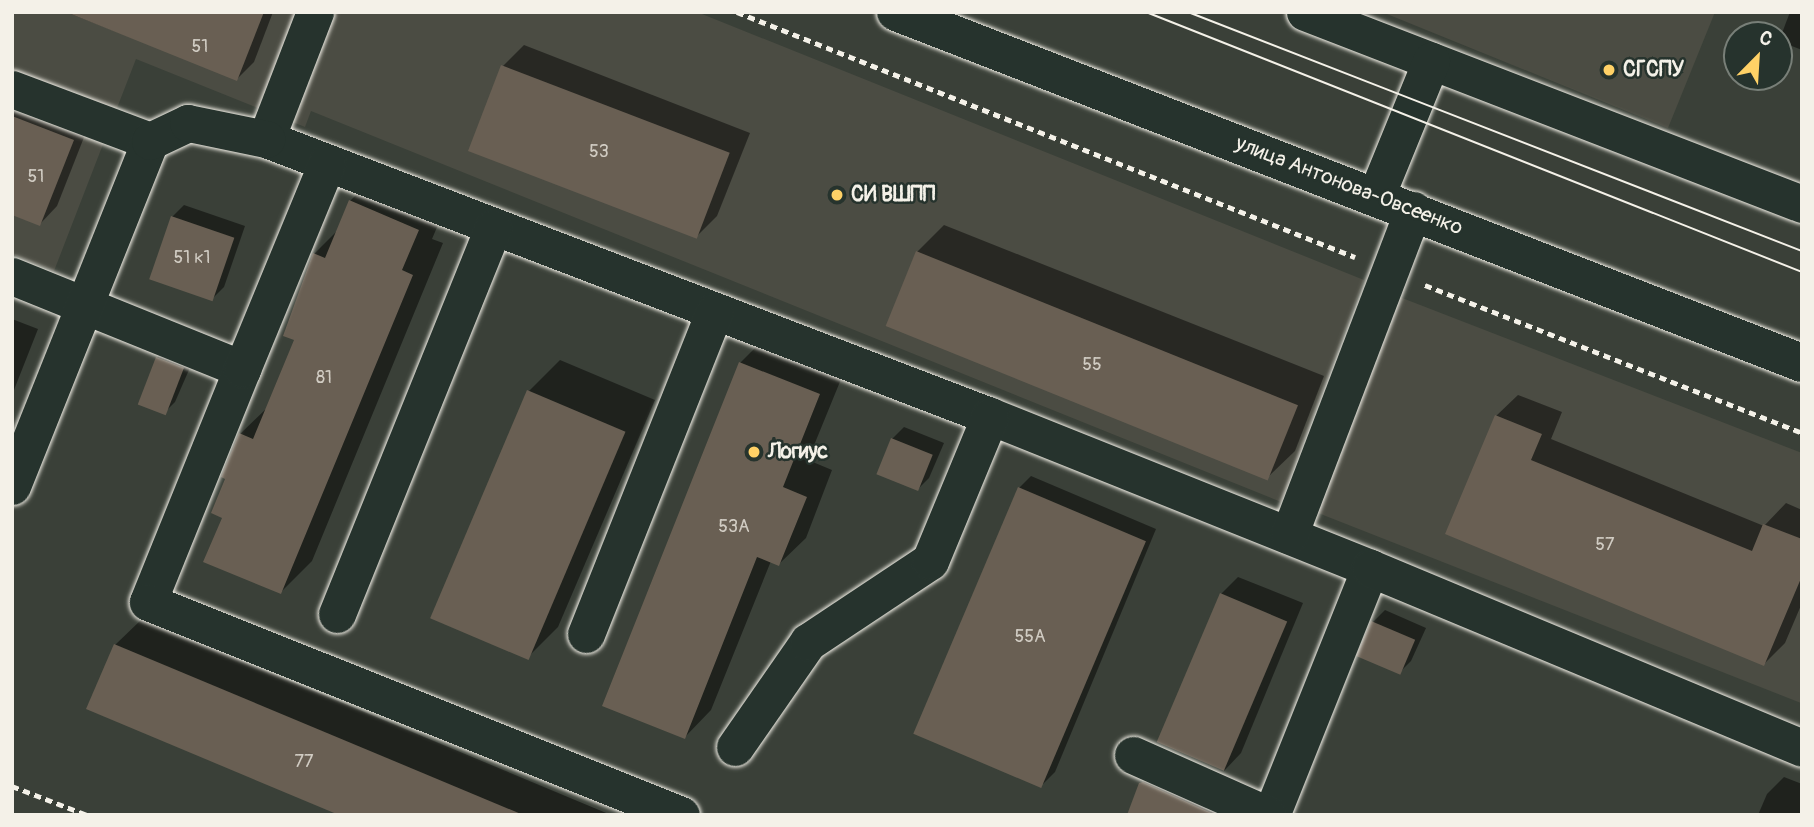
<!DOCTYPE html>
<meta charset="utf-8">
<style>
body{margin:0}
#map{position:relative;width:1814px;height:827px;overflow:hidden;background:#3a4038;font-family:Pangolin,sans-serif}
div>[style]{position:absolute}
.built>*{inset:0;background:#4b4c43}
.shadow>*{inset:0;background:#0007}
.building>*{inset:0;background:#695f53;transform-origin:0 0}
.path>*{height:4.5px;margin-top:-2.25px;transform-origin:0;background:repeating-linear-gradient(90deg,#f4f1e8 0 7px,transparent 0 12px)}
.roads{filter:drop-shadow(0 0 2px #f4f1e8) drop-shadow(0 0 2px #f4f1e8)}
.minor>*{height:37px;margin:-18.5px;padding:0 18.5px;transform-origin:18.5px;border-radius:18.5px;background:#26332d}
.major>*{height:38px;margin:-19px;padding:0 19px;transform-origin:19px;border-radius:19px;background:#26332d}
.tram>*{height:2px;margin:-1px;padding:0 1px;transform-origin:1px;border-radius:1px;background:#f4f1e8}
.dots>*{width:19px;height:19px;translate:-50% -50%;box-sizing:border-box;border:4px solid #26332d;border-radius:50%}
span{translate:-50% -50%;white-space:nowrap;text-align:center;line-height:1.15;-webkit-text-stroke:5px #26332d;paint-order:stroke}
.number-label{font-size:18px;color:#d1ccc3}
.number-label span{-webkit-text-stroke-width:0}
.poi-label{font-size:21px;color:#f4f1e8;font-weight:700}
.left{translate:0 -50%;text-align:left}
.street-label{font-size:21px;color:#f4f1e8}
.frame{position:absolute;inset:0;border:14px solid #f4f1e8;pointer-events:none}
.north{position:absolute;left:1723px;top:21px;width:70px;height:70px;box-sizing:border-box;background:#26332d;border:2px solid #787f78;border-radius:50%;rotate:24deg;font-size:19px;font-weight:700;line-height:28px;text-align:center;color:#f4f1e8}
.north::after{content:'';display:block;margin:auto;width:24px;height:32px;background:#ffd166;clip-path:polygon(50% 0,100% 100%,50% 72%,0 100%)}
</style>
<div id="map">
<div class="built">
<i style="clip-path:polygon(12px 12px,697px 12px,1364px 280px,1281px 502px,311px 111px,305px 127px,136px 59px,54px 271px,12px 254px)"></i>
<i style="clip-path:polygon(1382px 12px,1715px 12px,1668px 128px)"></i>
<i style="clip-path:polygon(1397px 296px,1802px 453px,1801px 703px,1313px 511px)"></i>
</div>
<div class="shadow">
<i style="clip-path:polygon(66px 12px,273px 12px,254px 62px,237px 79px)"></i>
<i style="clip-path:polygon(1790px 12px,1802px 12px,1802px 50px,1779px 41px)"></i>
<i style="clip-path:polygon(524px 45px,750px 133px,717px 216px,696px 237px,503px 66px)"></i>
<i style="clip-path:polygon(12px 92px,90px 122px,57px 206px,40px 224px,12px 213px)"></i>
<i style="clip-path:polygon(381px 170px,449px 199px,432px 239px,443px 243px,312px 561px,281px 592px,228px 478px,240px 434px,269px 406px,296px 339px,314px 254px,339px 229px,350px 201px)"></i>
<i style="clip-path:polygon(184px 205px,245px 226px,224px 287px,212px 299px,172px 217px)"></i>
<i style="clip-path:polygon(944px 225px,1324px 376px,1295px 451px,1268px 477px,917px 252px)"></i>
<i style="clip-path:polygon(12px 319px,38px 329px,12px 395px)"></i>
<i style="clip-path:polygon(767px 336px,846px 367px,808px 460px,832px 470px,806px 538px,779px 564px,771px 561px,711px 710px,685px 737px,740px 363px)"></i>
<i style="clip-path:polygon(169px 346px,195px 356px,175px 402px,163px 414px,157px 358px)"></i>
<i style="clip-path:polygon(560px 360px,655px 400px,558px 627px,527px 658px,529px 391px)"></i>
<i style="clip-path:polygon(1518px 395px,1562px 412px,1551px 439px,1764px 526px,1786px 503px,1802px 510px,1802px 603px,1785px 643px,1764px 664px,1448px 533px,1496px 416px)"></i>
<i style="clip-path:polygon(904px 427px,944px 443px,929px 478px,917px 490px,892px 439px)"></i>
<i style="clip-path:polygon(1031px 476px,1156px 529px,1055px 772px,1043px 784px,1019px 488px)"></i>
<i style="clip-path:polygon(1238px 577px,1303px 603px,1241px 753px,1224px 771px,1221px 594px)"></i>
<i style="clip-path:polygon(1385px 610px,1426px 628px,1411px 661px,1399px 673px,1360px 655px,1373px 622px)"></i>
<i style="clip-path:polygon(142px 619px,611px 815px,343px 815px,115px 645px)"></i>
<i style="clip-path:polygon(1153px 772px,1227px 815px,1129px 815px,1141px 784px)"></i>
<i style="clip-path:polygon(1784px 777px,1802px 784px,1802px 815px,1758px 815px,1767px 794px)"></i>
</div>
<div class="building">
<i style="clip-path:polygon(66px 12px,264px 12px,237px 81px)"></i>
<i style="left:501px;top:65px;width:245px;height:92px;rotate:21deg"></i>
<i style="clip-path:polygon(12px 116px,74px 140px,40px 226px,12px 215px)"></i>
<i style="clip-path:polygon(349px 200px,419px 230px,402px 270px,413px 275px,281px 594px,203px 562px,222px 518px,211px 513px,225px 479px,221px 477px,239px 433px,253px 439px,294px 340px,283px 336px,313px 253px,325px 258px)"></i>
<i style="left:171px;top:216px;width:67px;height:67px;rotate:19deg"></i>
<i style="left:916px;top:251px;width:412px;height:81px;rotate:22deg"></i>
<i style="left:156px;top:357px;width:30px;height:51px;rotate:21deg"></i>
<i style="clip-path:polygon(739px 362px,820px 394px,783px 487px,807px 497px,779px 566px,757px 557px,685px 739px,602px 706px)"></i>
<i style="left:527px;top:390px;width:107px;height:248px;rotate:23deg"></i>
<i style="clip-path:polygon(1495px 415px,1542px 434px,1531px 460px,1752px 551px,1763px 524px,1802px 539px,1802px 576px,1764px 666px,1445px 534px)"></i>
<i style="left:891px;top:438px;width:45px;height:39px;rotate:22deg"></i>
<i style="left:1018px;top:487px;width:139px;height:268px;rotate:23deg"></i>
<i style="left:1220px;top:593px;width:73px;height:162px;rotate:23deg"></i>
<i style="left:1371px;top:621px;width:48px;height:38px;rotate:23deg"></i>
<i style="clip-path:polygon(114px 644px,521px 814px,520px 815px,339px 815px,86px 709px)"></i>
<i style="clip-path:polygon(1143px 782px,1216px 815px,1127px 815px,1139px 783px)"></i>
</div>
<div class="path">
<i style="left:737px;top:12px;width:665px;rotate:21.63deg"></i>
<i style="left:1425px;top:285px;width:405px;rotate:21.4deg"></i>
<i style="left:12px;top:786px;width:80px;rotate:21.1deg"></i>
</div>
<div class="roads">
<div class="minor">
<i style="left:315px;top:12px;width:136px;rotate:111.1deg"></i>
<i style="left:266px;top:139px;width:775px;rotate:20.94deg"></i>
<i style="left:990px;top:416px;width:409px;rotate:21.8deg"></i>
<i style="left:1370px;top:568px;width:266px;rotate:111.8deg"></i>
<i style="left:1305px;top:12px;width:533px;rotate:21.12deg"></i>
<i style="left:12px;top:89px;width:147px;rotate:20.6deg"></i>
<i style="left:1376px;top:196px;width:146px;rotate:-67.8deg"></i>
<i style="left:12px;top:276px;width:248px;rotate:22deg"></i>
<i style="left:242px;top:369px;width:251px;rotate:112deg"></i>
<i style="left:148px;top:602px;width:574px;rotate:21.78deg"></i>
<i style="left:242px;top:369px;width:223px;rotate:-67.6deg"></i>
<i style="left:12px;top:486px;width:372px;rotate:-68.2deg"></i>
<i style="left:150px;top:141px;width:42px;rotate:-25.3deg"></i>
<i style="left:188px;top:123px;width:80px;rotate:11.6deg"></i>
<i style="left:1289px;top:535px;width:348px;rotate:-69.1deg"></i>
<i style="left:1370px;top:568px;width:468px;rotate:22.6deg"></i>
<i style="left:337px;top:614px;width:416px;rotate:-68deg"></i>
<i style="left:586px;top:634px;width:347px;rotate:-68.3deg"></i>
<i style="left:735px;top:747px;width:128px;rotate:-55.2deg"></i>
<i style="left:808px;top:642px;width:146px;rotate:-33.6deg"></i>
<i style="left:930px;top:561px;width:157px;rotate:-67.5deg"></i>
<i style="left:1133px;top:755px;width:148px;rotate:24deg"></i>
</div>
<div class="major">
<i style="left:896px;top:12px;width:972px;rotate:21.18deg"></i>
</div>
</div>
<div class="tram">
<i style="left:1146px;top:12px;width:706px;rotate:21.62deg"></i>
<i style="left:1188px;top:12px;width:659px;rotate:21.27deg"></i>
</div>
<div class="dots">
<i style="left:1609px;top:70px;background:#ffd166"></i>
<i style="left:837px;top:195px;background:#ffd166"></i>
<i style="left:754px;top:452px;background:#ffd166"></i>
</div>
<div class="number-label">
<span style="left:200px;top:47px">51</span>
<span style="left:599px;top:152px">53</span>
<span style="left:36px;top:177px">51</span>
<span style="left:192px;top:258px">51 к1</span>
<span style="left:1092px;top:365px">55</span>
<span style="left:324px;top:378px">81</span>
<span style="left:734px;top:527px">53А</span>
<span style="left:1605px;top:545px">57</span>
<span style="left:1030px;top:637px">55А</span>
<span style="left:304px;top:762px">77</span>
</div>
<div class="poi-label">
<span class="left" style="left:1623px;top:70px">СГСПУ</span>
<span class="left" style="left:851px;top:195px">СИ ВШПП</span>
<span class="left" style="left:768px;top:452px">Логиус</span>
</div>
<div class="street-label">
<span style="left:1349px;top:186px;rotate:21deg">улица Антонова-Овсеенко</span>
</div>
<div class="frame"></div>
<div class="north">С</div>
</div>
